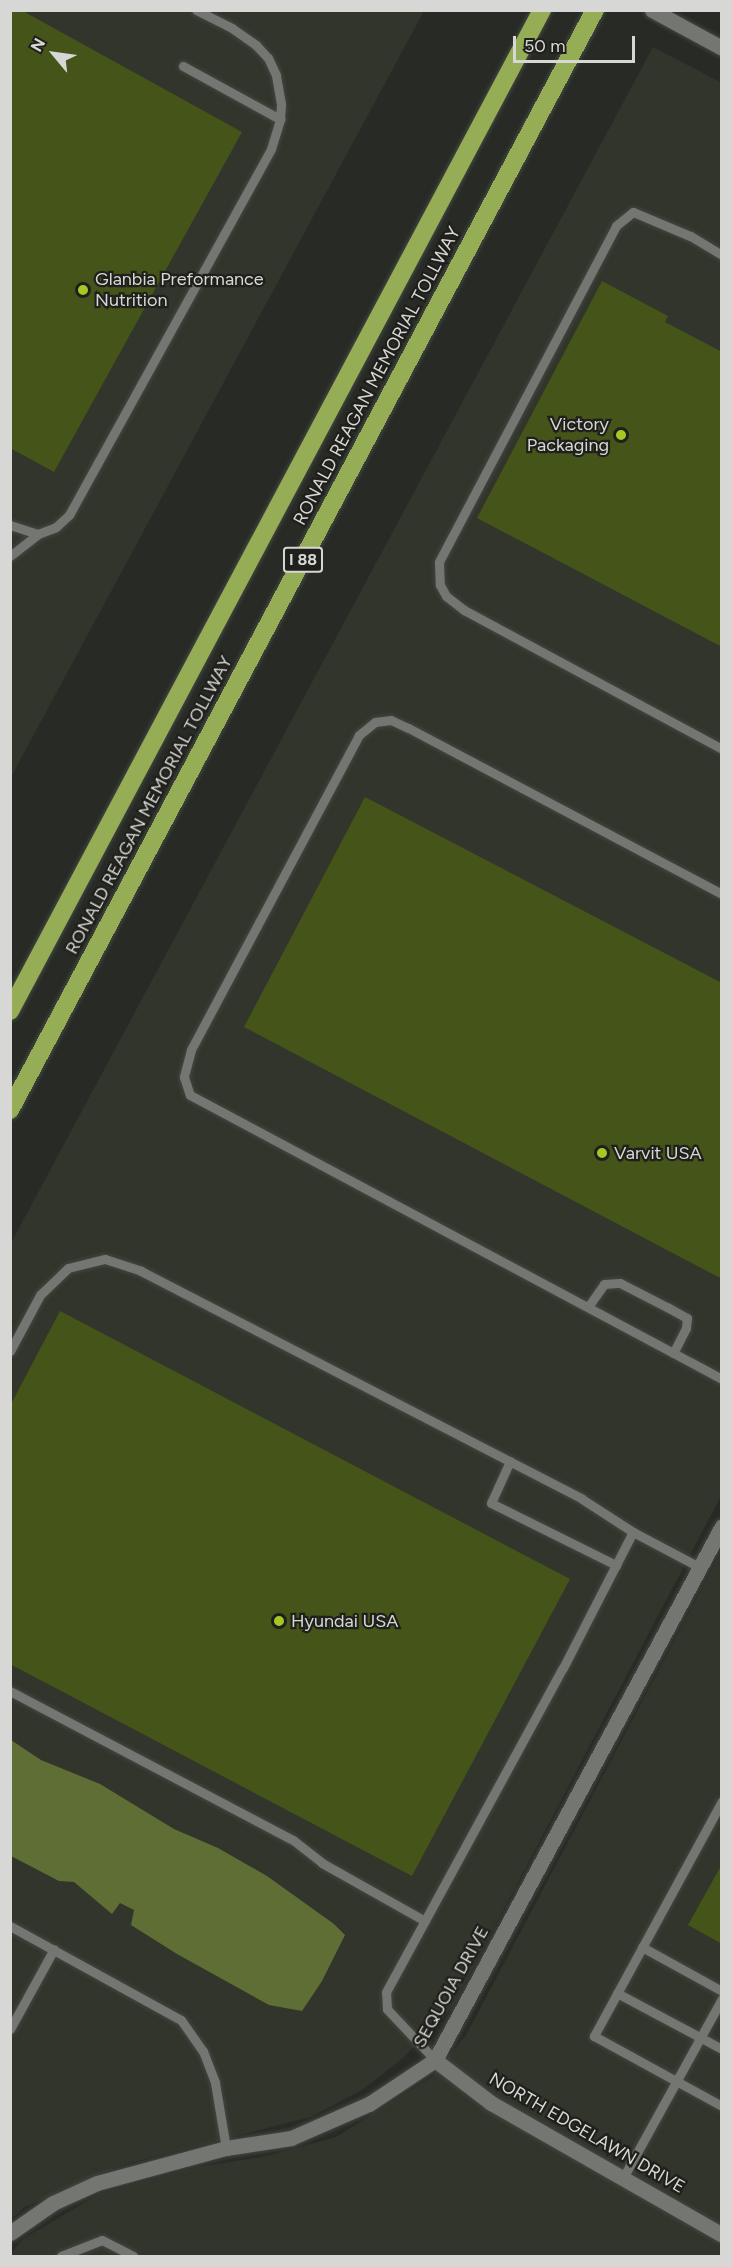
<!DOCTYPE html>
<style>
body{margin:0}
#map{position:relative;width:732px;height:2267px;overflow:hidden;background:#282a25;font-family:Figtree,sans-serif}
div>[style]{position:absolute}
.built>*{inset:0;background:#32352b}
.water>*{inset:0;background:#5e6e34}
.building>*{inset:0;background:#455419}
.roads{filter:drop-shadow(0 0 2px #444642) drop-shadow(0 0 2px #444642)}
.lane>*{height:9px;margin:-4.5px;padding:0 4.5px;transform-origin:4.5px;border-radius:4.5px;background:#747671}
.street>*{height:15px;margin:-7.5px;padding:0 7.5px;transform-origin:7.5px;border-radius:7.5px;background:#747671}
.secondary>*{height:15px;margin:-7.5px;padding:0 7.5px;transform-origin:7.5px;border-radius:7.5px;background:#747671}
.highway>*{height:18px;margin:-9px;padding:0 9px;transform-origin:9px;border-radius:9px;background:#95ad55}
.dots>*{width:16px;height:16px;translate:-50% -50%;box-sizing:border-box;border:3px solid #1f201c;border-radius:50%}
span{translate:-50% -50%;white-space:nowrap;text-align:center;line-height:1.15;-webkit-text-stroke:4.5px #1f201c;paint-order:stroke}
.shield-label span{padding:2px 4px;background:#1f201c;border:2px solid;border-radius:4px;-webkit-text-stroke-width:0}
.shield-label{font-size:16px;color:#d7d8d5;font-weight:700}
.poi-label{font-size:18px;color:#d7d8d5}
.left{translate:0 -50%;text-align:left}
.right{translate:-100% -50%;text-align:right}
.street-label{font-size:18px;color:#d7d8d5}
.frame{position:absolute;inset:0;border:12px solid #d7d8d5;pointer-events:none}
.north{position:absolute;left:24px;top:24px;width:60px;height:60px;-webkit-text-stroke:4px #1f201c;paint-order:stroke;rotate:299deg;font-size:16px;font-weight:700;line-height:24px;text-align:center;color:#d7d8d5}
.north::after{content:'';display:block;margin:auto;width:21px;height:27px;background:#d7d8d5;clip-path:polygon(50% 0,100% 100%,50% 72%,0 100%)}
.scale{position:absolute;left:513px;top:36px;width:122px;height:27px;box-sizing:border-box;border:3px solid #d7d8d5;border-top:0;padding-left:8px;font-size:18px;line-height:21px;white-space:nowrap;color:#d7d8d5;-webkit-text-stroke:4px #1f201c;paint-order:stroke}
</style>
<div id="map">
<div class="built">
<i style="clip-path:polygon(11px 11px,424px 11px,11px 777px)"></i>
<i style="clip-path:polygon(653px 47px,722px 83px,721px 1496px,452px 2008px,403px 2058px,362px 2090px,311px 2117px,125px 2164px,25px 2207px,11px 2219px,11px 1243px)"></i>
<i style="clip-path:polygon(721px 1552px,721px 2256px,11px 2256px,11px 2253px,23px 2239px,99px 2194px,198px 2167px,267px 2156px,336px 2137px,432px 2077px,466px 2035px)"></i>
</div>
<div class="water">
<i style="clip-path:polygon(11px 1740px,41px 1760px,100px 1784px,174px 1829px,218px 1848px,267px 1876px,334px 1924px,345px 1935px,322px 1981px,302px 2011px,269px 2005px,177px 1954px,131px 1925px,134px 1910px,120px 1903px,112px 1914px,74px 1882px,59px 1881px,11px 1856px)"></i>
</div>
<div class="building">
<i style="clip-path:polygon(10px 10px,21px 10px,242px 132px,54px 472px,10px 448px)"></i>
<i style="clip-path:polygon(602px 281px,668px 316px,665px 322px,722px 352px,722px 647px,477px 518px)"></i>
<i style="clip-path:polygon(365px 797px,722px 983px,722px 1279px,244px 1027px)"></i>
<i style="clip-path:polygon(60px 1311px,570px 1579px,412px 1876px,10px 1664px,10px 1406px)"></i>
<i style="clip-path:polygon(722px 1864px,722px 1944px,688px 1925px)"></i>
</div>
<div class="roads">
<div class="lane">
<i style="left:183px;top:66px;width:111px;rotate:28.7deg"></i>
<i style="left:722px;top:255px;width:37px;rotate:-149deg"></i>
<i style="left:690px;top:236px;width:62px;rotate:-157.2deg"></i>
<i style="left:633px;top:212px;width:22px;rotate:141deg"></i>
<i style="left:616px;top:226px;width:380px;rotate:117.8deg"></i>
<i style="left:439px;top:562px;width:23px;rotate:88deg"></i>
<i style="left:440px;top:585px;width:13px;rotate:61deg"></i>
<i style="left:446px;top:596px;width:23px;rotate:38deg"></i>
<i style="left:464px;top:610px;width:293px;rotate:28.3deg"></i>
<i style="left:10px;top:525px;width:29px;rotate:18deg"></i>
<i style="left:38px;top:534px;width:19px;rotate:-21deg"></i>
<i style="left:56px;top:527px;width:18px;rotate:-43deg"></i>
<i style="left:69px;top:515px;width:418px;rotate:-61.1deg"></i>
<i style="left:271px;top:149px;width:31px;rotate:-73deg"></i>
<i style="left:280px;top:119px;width:15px;rotate:-86deg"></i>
<i style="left:281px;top:104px;width:29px;rotate:-100deg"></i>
<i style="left:276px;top:75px;width:19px;rotate:-115deg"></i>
<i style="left:268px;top:58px;width:18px;rotate:-133deg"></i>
<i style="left:256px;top:45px;width:29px;rotate:-145deg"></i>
<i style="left:232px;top:28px;width:40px;rotate:-153.4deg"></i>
<i style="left:10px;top:556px;width:36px;rotate:-38deg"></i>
<i style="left:722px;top:894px;width:355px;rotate:-152.1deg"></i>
<i style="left:408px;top:728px;width:19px;rotate:-155deg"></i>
<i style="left:391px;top:720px;width:16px;rotate:173deg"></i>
<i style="left:375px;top:722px;width:21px;rotate:141deg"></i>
<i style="left:359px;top:735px;width:357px;rotate:118.1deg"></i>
<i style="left:191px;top:1050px;width:28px;rotate:105deg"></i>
<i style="left:184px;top:1077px;width:19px;rotate:72deg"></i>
<i style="left:190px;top:1095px;width:603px;rotate:28.09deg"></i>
<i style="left:588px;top:1307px;width:28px;rotate:-55deg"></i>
<i style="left:604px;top:1284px;width:16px;rotate:-4deg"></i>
<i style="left:620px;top:1283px;width:53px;rotate:27.1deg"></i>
<i style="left:667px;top:1307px;width:23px;rotate:29deg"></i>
<i style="left:687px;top:1318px;width:10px;rotate:96deg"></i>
<i style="left:686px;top:1328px;width:28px;rotate:117deg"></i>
<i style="left:10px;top:1351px;width:64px;rotate:-61.8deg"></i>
<i style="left:40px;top:1295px;width:39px;rotate:-44deg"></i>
<i style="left:68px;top:1268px;width:38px;rotate:-14deg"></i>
<i style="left:105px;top:1259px;width:38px;rotate:18deg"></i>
<i style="left:141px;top:1271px;width:496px;rotate:27.3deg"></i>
<i style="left:582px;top:1499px;width:61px;rotate:32.9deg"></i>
<i style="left:510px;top:1461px;width:46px;rotate:114.3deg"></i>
<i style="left:491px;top:1503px;width:140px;rotate:26.4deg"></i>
<i style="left:10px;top:1691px;width:320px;rotate:27.8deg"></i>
<i style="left:293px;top:1840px;width:37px;rotate:38deg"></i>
<i style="left:322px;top:1863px;width:118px;rotate:29.4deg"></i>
<i style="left:722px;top:1801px;width:268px;rotate:118.6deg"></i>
<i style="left:594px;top:2036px;width:146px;rotate:28.7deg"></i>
<i style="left:10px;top:1926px;width:195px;rotate:28.8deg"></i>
<i style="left:181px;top:2020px;width:38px;rotate:55deg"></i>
<i style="left:203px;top:2051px;width:34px;rotate:69deg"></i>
<i style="left:215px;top:2083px;width:66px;rotate:80.4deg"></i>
<i style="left:642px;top:1947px;width:91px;rotate:28.8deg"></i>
<i style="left:617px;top:1993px;width:119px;rotate:28.1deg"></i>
<i style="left:10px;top:2029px;width:91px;rotate:-61.2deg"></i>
<i style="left:435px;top:2060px;width:70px;rotate:-133.3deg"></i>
<i style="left:387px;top:2009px;width:17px;rotate:-93deg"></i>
<i style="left:386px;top:1992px;width:369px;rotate:-61.4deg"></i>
<i style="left:563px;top:1668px;width:153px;rotate:-62.8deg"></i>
<i style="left:633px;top:1532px;width:75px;rotate:27.9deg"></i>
<i style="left:623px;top:2178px;width:205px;rotate:-61.1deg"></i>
<i style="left:61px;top:2256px;width:44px;rotate:-21.3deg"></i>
<i style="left:102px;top:2240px;width:35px;rotate:27deg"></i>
</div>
<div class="street">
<i style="left:435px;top:2060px;width:71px;rotate:37.5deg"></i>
<i style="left:491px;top:2103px;width:266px;rotate:29.7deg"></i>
<i style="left:10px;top:2233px;width:52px;rotate:-34.9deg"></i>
<i style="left:53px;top:2203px;width:48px;rotate:-24.4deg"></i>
<i style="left:97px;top:2183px;width:134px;rotate:-15.2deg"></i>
<i style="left:226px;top:2148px;width:66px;rotate:-8.7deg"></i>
<i style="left:291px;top:2138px;width:85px;rotate:-23.6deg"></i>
<i style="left:369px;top:2104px;width:79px;rotate:-33.7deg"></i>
<i style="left:435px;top:2060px;width:606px;rotate:-61.74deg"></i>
</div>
<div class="secondary">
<i style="left:652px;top:10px;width:80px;rotate:28.5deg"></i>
</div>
<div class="highway">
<i style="left:10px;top:1011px;width:1134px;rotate:-62.01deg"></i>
<i style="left:10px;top:1110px;width:1246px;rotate:-62deg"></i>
</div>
</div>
<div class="dots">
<i style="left:83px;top:290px;background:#a5c824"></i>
<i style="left:621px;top:435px;background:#a5c824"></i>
<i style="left:602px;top:1153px;background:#a5c824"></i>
<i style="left:279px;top:1621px;background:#a5c824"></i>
</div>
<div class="shield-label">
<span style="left:303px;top:560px">I 88</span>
</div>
<div class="poi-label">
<span class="left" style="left:95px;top:290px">Glanbia Preformance<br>Nutrition</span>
<span class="right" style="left:609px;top:435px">Victory<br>Packaging</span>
<span class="left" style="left:614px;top:1153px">Varvit USA</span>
<span class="left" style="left:291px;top:1621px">Hyundai USA</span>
</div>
<div class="street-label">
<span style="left:377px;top:376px;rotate:-62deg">RONALD REAGAN MEMORIAL TOLLWAY</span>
<span style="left:149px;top:805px;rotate:-62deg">RONALD REAGAN MEMORIAL TOLLWAY</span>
<span style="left:451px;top:1987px;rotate:-61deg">SEQUOIA DRIVE</span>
<span style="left:587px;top:2133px;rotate:30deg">NORTH EDGELAWN DRIVE</span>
</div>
<div class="frame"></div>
<div class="north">N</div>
<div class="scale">50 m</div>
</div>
